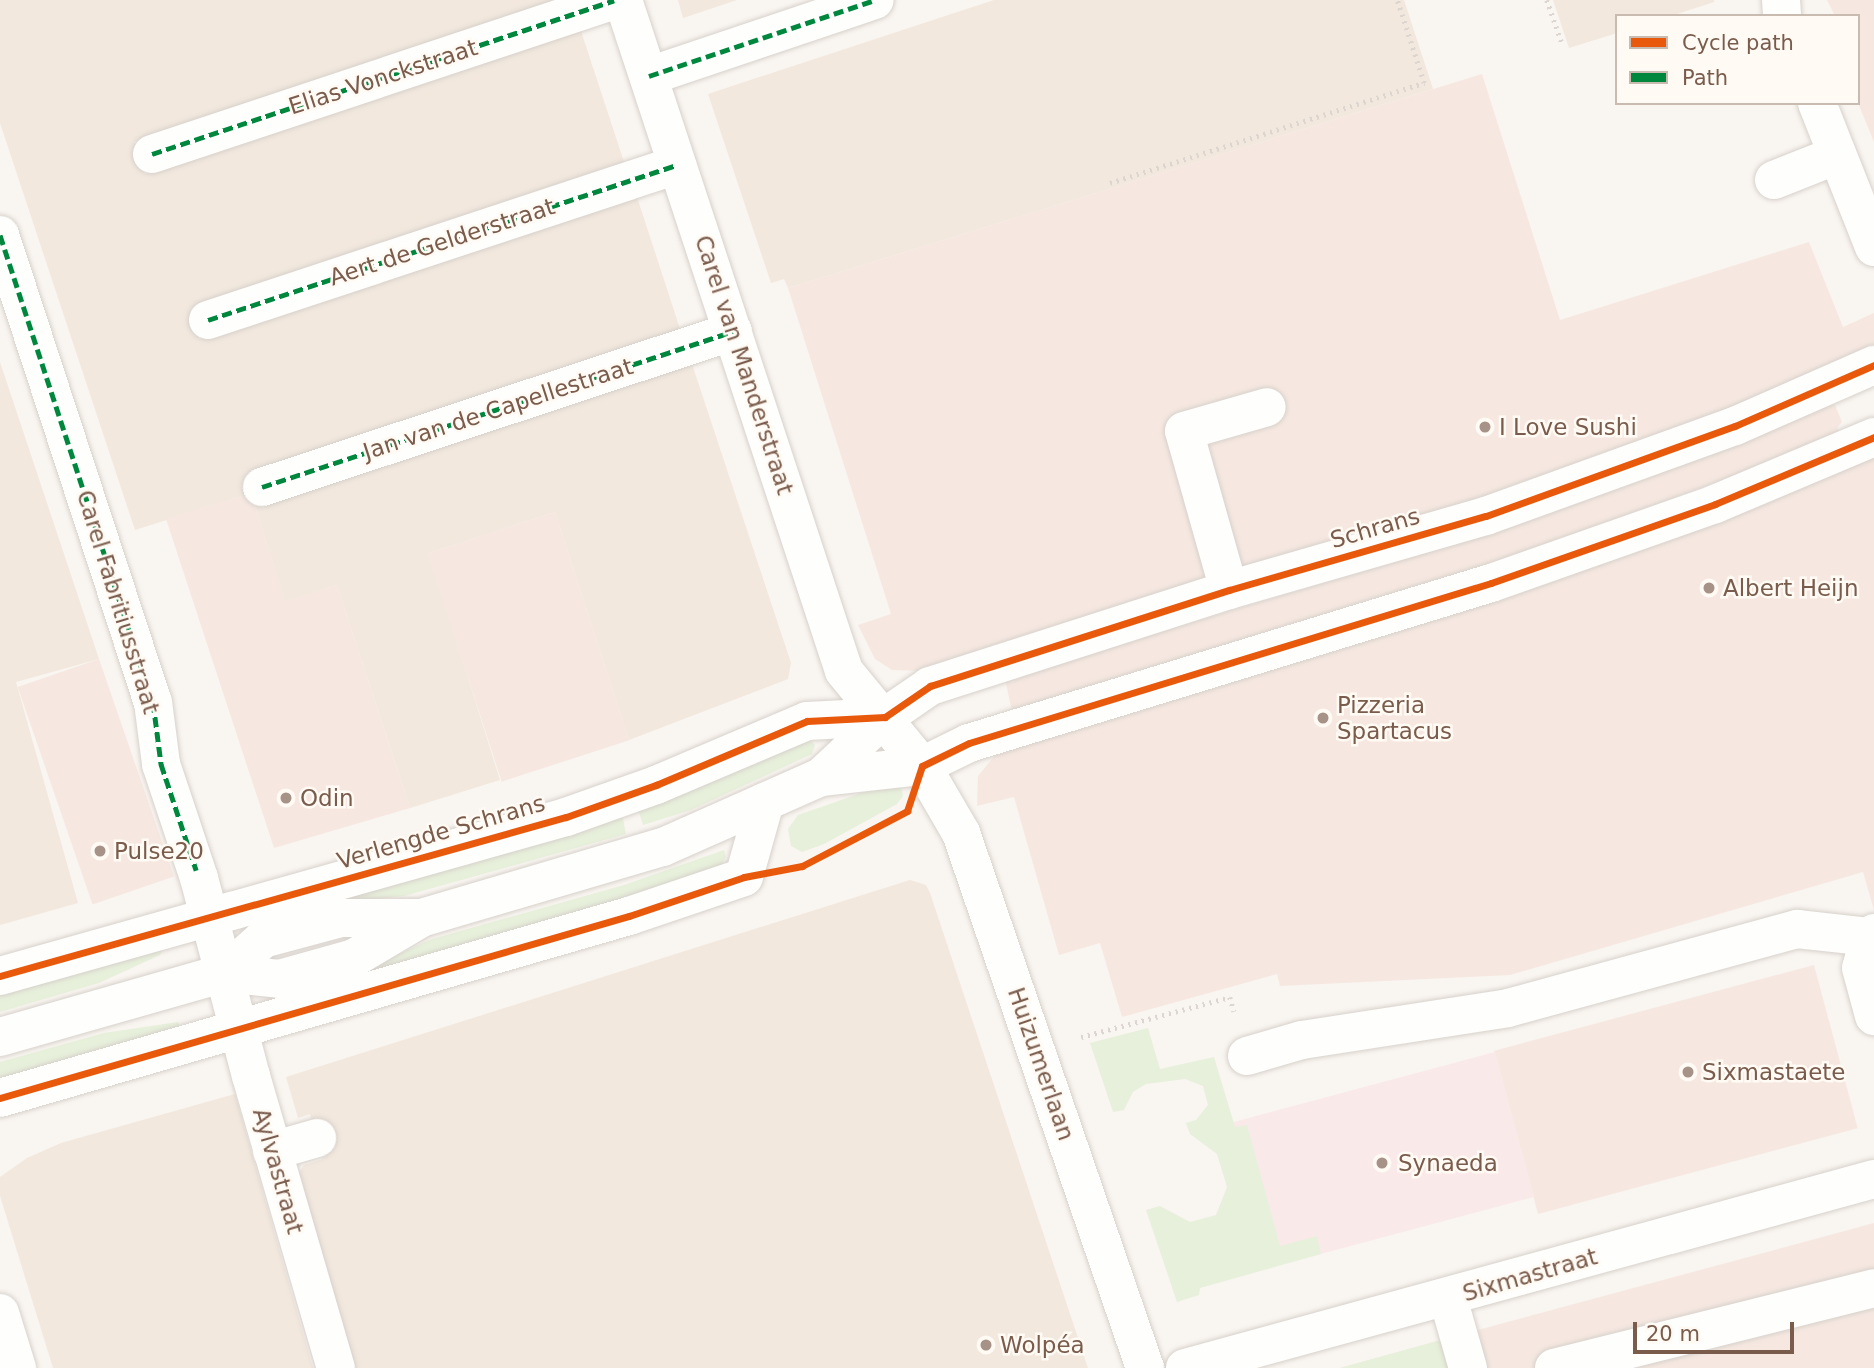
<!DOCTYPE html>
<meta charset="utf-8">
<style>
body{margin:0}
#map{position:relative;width:1874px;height:1368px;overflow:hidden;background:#f9f5f0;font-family:"DejaVu Sans",sans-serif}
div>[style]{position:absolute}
.residential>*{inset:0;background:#f2e8de}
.commercial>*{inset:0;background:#f6e8e1;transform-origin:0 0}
.medical>*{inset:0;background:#fae9e9;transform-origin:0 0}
.green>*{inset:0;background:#e7f0db}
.path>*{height:4.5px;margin-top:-2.25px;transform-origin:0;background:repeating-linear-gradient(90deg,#dcd5d0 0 2px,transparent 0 7px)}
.roads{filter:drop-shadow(0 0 2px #d7d1cb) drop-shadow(0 0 2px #d7d1cb)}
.minor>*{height:38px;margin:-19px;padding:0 19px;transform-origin:19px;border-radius:19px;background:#fefefd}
.quiet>*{height:5px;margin-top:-2.5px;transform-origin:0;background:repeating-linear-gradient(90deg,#00873e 0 10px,transparent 0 15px)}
.cycleway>*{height:7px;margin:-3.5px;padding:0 3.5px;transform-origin:3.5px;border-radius:3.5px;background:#e8590c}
.dots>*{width:19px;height:19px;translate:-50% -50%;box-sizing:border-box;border:4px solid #fffaf3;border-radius:50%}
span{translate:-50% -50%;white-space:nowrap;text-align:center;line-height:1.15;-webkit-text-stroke:5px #fffaf3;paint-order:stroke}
.street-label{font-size:23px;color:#7a5c4d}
.poi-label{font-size:23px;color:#7a5c4d}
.left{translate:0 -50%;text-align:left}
.legend{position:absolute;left:1615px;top:14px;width:245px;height:91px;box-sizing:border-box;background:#fffaf3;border:2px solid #cabbb1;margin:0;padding:9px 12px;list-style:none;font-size:21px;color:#7a5c4d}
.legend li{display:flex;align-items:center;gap:14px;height:35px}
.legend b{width:35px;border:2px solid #cabbb1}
.scale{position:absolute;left:1633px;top:1322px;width:161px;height:32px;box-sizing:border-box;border:4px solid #7a5c4d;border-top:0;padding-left:9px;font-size:21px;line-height:24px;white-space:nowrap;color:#7a5c4d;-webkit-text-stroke:5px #fffaf3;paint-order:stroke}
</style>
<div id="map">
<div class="residential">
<i style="clip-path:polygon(0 0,561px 0,134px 142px,145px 174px,580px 28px,625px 165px,190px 309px,199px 339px,636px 194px,681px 332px,247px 476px,255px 504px,691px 361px,791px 663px,788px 679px,629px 740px,555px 512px,429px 553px,500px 780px,410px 808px,337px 585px,285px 602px,251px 493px,135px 530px,0 123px)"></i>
<i style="clip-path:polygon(678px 0,737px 0,683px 18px)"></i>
<i style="clip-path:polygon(994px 0,1404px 0,1433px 89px,788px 288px,784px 279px,771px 283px,708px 94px)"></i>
<i style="clip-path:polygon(1553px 0,1714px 0,1714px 2px,1671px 16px,1617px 16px,1617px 33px,1569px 48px)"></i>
<i style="clip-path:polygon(0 362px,99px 659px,16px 682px,78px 903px,0 925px)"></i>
<i style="clip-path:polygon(910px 880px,926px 885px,930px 893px,1088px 1368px,355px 1368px,299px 1173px,304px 1165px,323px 1159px,310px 1114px,298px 1118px,286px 1077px)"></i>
<i style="clip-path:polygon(235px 1094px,313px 1368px,53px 1368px,0 1196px,0 1177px,27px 1158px,61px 1143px)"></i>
</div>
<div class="commercial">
<i style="clip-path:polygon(1827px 0,1874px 0,1874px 142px,1858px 103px,1858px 16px,1835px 16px)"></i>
<i style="clip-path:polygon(1482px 74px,1560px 320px,1809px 242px,1843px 327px,1874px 313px,1874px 347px,1769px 394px,1497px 495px,923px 671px,892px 670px,875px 659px,858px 625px,891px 614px,788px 288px)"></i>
<i style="clip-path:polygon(1827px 404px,1835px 405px,1842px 422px,1837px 428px,1840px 435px,1510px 560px,1015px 712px,1011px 707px,1005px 679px,1356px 573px)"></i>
<i style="clip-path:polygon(1874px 456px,1874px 910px,1863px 872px,1510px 975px,1280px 986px,1277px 974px,1122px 1017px,1100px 943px,1059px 955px,1014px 797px,977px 806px,978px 776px,996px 754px)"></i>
<i style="clip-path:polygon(251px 493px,285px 601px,337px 585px,410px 808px,274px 848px,166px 519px)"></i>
<i style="left:555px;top:512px;width:240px;height:134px;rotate:72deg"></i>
<i style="left:99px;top:659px;width:230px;height:86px;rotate:71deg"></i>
<i style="left:1814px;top:965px;width:169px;height:331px;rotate:75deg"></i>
<i style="clip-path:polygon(1874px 1223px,1874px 1368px,1340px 1368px,1441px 1340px)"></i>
</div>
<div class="medical">
<i style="left:1495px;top:1052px;width:150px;height:276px;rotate:75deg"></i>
</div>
<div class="green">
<i style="clip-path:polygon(808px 739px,815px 745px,812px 754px,691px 810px,643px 825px,638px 809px)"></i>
<i style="clip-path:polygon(901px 787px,903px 796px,897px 804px,824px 844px,802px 852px,791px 846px,788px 829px,798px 815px,873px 789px)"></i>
<i style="clip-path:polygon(622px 814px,626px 834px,404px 896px,339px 903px,337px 894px)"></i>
<i style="clip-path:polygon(724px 850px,726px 857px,719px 870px,360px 981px,357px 973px,432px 939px,624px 885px)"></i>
<i style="clip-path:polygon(163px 949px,160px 955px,99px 983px,0 1012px,0 989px)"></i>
<i style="clip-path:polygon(178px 1022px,182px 1030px,0 1084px,0 1062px,104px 1033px)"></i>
<i style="clip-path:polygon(1148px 1028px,1160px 1069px,1214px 1057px,1235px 1127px,1247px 1125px,1280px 1246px,1317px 1236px,1321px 1254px,1200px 1288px,1199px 1295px,1177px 1302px,1146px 1210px,1160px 1206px,1190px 1222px,1216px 1215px,1227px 1187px,1217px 1154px,1190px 1134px,1186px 1123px,1196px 1120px,1208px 1105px,1203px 1086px,1185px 1079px,1146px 1084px,1133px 1092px,1124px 1110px,1113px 1112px,1090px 1043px)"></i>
<i style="clip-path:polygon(1441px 1340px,1449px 1368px,1340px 1368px)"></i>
</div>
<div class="path">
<i style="left:1547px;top:0;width:46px;rotate:70.8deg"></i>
<i style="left:1110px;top:183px;width:330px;rotate:-17.7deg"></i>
<i style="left:1424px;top:83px;width:87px;rotate:-108deg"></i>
<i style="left:1081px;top:1037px;width:154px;rotate:-15deg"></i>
<i style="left:1230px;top:997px;width:15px;rotate:74deg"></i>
</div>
<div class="roads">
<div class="minor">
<i style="left:623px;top:0;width:706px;rotate:71.77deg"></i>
<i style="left:844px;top:671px;width:123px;rotate:50.6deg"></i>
<i style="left:922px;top:766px;width:78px;rotate:59.8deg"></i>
<i style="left:961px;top:833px;width:566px;rotate:71.02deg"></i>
<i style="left:1781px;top:0;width:16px;rotate:86deg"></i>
<i style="left:649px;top:76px;width:238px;rotate:-18.6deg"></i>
<i style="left:1817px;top:103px;width:155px;rotate:68.4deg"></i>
<i style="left:152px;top:154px;width:487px;rotate:-18.4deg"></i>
<i style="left:1774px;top:180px;width:68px;rotate:-21.6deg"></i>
<i style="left:0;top:235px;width:491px;rotate:71.9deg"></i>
<i style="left:153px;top:702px;width:63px;rotate:82.6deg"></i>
<i style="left:161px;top:764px;width:120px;rotate:71.6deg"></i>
<i style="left:199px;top:878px;width:205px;rotate:75.3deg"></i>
<i style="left:251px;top:1076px;width:304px;rotate:73.8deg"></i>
<i style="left:208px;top:320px;width:494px;rotate:-18.3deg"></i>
<i style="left:262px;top:487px;width:496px;rotate:-18.3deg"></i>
<i style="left:1229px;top:590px;width:165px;rotate:-105.8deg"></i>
<i style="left:1184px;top:431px;width:86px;rotate:-16.1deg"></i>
<i style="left:821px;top:777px;width:88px;rotate:-43.2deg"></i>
<i style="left:885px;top:717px;width:55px;rotate:-34.6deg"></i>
<i style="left:930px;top:686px;width:314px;rotate:-17.8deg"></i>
<i style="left:1229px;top:590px;width:267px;rotate:-16.1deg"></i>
<i style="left:1486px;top:516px;width:265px;rotate:-19.9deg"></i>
<i style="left:1735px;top:426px;width:152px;rotate:-23.7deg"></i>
<i style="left:1874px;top:933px;width:6px;rotate:141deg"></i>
<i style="left:1869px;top:937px;width:32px;rotate:104deg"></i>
<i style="left:1861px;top:968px;width:50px;rotate:74.8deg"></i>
<i style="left:225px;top:973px;width:51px;rotate:-41.8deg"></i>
<i style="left:263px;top:939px;width:81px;rotate:-15.1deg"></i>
<i style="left:341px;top:918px;width:78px"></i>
<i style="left:0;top:976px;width:588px;rotate:-15.69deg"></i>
<i style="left:566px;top:817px;width:96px;rotate:-19.6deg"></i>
<i style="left:656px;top:785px;width:164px;rotate:-23deg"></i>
<i style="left:807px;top:721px;width:78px;rotate:-2.9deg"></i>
<i style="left:0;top:1037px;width:234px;rotate:-15.9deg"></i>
<i style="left:225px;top:973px;width:54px;rotate:6.3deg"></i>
<i style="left:279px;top:979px;width:78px;rotate:-15.6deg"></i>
<i style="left:354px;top:958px;width:78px;rotate:-30.8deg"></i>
<i style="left:421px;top:918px;width:252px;rotate:-16.4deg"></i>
<i style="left:663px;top:847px;width:173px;rotate:-23.9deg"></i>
<i style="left:821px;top:777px;width:102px;rotate:-6.2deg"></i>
<i style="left:922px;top:766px;width:52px;rotate:-26.1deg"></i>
<i style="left:969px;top:743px;width:546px;rotate:-17.04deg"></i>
<i style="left:1491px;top:583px;width:238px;rotate:-19.4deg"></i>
<i style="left:1715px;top:504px;width:173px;rotate:-22.8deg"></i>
<i style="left:1247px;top:1056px;width:57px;rotate:-16.2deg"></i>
<i style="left:1302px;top:1040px;width:208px;rotate:-8.8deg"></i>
<i style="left:1508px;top:1008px;width:300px;rotate:-15.3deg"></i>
<i style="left:1797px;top:929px;width:72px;rotate:6.3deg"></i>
<i style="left:0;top:1098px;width:655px;rotate:-16.14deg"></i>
<i style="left:629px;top:916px;width:121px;rotate:-18.7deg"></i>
<i style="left:744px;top:877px;width:78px;rotate:-74.4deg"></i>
<i style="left:272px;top:1151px;width:47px;rotate:-16.1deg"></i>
<i style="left:1448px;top:1298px;width:73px;rotate:74.1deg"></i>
<i style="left:0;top:1313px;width:58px;rotate:72.8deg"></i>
<i style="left:1185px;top:1368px;width:714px;rotate:-15.34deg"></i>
<i style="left:1554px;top:1368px;width:330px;rotate:-14deg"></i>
</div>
</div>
<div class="quiet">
<i style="left:649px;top:76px;width:238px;rotate:-18.6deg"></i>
<i style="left:152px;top:154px;width:487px;rotate:-18.4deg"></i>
<i style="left:0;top:235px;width:491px;rotate:71.9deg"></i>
<i style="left:153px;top:702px;width:63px;rotate:82.6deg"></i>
<i style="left:161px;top:764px;width:112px;rotate:71.7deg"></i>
<i style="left:208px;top:320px;width:494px;rotate:-18.3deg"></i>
<i style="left:262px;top:487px;width:496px;rotate:-18.3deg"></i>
</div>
<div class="cycleway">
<i style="left:0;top:976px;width:588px;rotate:-15.69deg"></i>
<i style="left:566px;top:817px;width:96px;rotate:-19.6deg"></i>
<i style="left:656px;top:785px;width:164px;rotate:-23deg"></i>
<i style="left:807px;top:721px;width:78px;rotate:-2.9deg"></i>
<i style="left:885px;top:717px;width:55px;rotate:-34.6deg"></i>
<i style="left:930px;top:686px;width:314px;rotate:-17.8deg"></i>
<i style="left:1229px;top:590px;width:267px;rotate:-16.1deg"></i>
<i style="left:1486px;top:516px;width:265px;rotate:-19.9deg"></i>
<i style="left:1735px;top:426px;width:152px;rotate:-23.7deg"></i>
<i style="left:0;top:1098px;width:655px;rotate:-16.14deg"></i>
<i style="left:629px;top:916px;width:121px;rotate:-18.7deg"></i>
<i style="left:744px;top:877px;width:59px;rotate:-10.7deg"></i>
<i style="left:802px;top:866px;width:119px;rotate:-27.6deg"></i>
<i style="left:907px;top:811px;width:47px;rotate:-71.6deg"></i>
<i style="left:922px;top:766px;width:52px;rotate:-26.1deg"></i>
<i style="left:969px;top:743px;width:546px;rotate:-17.04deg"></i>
<i style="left:1491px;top:583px;width:238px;rotate:-19.4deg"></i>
<i style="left:1715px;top:504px;width:173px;rotate:-22.8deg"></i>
</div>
<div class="dots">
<i style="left:1485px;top:427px;background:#a69286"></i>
<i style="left:1709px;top:588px;background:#a69286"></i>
<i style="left:1323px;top:718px;background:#a69286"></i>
<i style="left:286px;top:798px;background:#a69286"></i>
<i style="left:100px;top:851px;background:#a69286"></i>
<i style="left:1688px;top:1072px;background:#a69286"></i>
<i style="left:1382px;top:1163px;background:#a69286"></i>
<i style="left:986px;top:1345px;background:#a69286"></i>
</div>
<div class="street-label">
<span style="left:383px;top:77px;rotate:-18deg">Elias Vonckstraat</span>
<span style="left:442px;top:242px;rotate:-18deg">Aert de Gelderstraat</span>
<span style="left:744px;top:365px;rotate:72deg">Carel van Manderstraat</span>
<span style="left:498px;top:409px;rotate:-18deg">Jan van de Capellestraat</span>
<span style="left:1375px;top:528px;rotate:-16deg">Schrans</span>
<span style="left:118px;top:602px;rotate:73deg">Carel Fabritiusstraat</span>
<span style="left:441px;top:832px;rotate:-16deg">Verlengde Schrans</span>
<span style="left:1041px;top:1064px;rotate:71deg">Huizumerlaan</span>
<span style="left:278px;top:1171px;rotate:74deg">Aylvastraat</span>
<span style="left:1530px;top:1275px;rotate:-16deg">Sixmastraat</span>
</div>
<div class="poi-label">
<span class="left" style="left:1499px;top:427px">I Love Sushi</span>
<span class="left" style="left:1723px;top:588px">Albert Heijn</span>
<span class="left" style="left:1337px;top:718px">Pizzeria<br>Spartacus</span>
<span class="left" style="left:300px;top:798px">Odin</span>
<span class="left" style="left:114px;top:851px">Pulse20</span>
<span class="left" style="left:1702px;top:1072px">Sixmastaete</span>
<span class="left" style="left:1398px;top:1163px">Synaeda</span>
<span class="left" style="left:1000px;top:1345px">Wolpéa</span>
</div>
<ul class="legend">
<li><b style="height:9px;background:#e8590c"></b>Cycle path</li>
<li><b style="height:9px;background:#00873e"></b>Path</li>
</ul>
<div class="scale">20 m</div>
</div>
